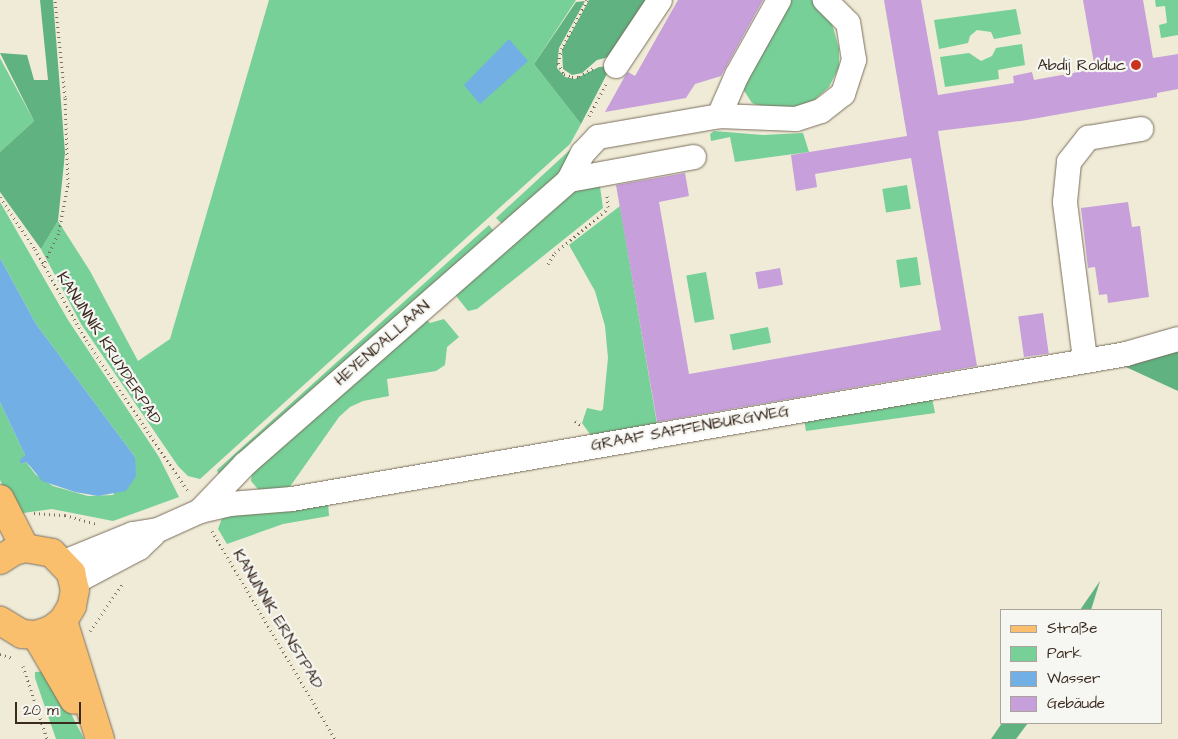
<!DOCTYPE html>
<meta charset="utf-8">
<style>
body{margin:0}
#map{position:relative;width:1178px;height:739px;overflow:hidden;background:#efebd6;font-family:"Architects Daughter",sans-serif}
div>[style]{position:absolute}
.green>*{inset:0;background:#76d097;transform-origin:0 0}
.forest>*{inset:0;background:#60b280}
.water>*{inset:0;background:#72afe4}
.building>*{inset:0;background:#c69fdb;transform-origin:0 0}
.path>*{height:3px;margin-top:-1.5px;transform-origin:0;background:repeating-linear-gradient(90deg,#7a6e5e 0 1px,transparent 0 5px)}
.roads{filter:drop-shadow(0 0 1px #7a6e5e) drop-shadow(0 0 1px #7a6e5e)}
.minor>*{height:24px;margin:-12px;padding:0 12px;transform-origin:12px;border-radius:12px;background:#fff}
.major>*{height:28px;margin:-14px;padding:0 14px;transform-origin:14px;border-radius:14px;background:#f9bf6d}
.dots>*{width:14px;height:14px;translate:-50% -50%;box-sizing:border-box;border:2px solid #f6f6f2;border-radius:50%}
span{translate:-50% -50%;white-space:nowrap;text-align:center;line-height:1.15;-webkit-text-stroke:4.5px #f6f6f2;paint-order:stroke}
.poi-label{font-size:16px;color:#3b2a1e}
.right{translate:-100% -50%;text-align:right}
.street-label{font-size:16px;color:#3b2a1e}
.legend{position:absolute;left:1000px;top:609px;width:162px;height:115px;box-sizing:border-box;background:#f6f6f2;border:1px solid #aba49d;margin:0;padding:6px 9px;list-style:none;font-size:15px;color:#3b2a1e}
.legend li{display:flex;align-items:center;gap:10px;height:25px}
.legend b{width:25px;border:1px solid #aba49d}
.scale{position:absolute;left:15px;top:702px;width:66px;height:22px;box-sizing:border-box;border:2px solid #3b2a1e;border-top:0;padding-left:6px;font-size:15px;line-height:18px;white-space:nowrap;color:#3b2a1e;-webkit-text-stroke:4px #f6f6f2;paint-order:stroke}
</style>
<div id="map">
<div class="green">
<i style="clip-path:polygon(269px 0,576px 0,534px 64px,581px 124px,570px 144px,200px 479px,188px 476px,178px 466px,81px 324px,41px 249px,58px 221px,90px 271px,138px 361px,170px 339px)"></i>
<i style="clip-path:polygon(791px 0,812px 0,831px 20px,839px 49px,839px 67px,829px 87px,814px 100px,805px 105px,774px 111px,752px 103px,743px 89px)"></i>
<i style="clip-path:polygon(1155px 0,1178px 0,1178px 35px,1161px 38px,1159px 25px,1167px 23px,1165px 6px,1156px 7px)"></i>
<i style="clip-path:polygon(1016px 9px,1021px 34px,994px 39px,991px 32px,977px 30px,970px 36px,968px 43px,939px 49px,934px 20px)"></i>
<i style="clip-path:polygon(1022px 44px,1025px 65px,998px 70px,999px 79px,945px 87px,940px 57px,969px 53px,981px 61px,992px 56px,996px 48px)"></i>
<i style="clip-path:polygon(0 58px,34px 121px,0 152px)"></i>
<i style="clip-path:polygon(714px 131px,763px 135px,803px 133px,809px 152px,735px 162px,730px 137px,711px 141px,710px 134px)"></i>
<i style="clip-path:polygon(571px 149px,570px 169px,504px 226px,496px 218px)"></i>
<i style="clip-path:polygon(599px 180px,603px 208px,477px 309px,468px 311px,453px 292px,580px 182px)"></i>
<i style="left:907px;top:185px;width:24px;height:25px;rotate:81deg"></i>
<i style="clip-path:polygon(0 202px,68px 320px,159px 457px,179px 497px,113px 521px,52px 509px,16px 514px,0 480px,0 402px,25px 455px,21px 464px,26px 462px,36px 475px,53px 486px,88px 496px,113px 495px,135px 457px,36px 324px,0 258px)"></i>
<i style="clip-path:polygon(620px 206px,657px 424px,592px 437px,582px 423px,587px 408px,601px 411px,603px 409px,608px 358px,605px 326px,595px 291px,569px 245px)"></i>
<i style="clip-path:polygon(489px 225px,496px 234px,219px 475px,217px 470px)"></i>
<i style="left:917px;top:257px;width:28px;height:21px;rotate:82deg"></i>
<i style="left:706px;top:272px;width:48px;height:20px;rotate:80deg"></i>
<i style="clip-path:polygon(423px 316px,430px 323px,444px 319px,459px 337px,447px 347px,445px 365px,436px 371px,387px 379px,389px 396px,363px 401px,350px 407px,339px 417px,289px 488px,263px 495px,251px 481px,253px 463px)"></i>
<i style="left:768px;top:327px;width:16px;height:39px;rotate:79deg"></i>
<i style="clip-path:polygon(931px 393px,935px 413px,806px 431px,804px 420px,328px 503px,329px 516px,283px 524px,227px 544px,218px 529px,222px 518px,240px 512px)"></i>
<i style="clip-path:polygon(49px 671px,84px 739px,56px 739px,35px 678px,35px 672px)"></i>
</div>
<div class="forest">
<i style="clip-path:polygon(40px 0,53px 0,65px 153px,58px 221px,41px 249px,0 192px,0 152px,34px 121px,0 53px,27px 55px,34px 80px,48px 80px)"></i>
<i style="clip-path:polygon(589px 0,651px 0,609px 57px,597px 60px,582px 73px,572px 75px,563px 69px,562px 50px)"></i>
<i style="clip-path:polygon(585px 1px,559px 48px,557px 68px,565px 77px,575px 79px,599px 67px,611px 66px,581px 124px,534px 64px,576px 2px)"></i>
<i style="clip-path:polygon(1178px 346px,1178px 391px,1115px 362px)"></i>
<i style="clip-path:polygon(1100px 581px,1091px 610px,1080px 610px)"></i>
<i style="clip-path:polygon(1002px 723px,1028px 723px,1016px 739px,991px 739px)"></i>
</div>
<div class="water">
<i style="clip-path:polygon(509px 39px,528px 61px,480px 104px,464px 85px)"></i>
<i style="clip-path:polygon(0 258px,36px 324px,135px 457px,136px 476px,126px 491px,98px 496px,75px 492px,42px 481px,30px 466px,26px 462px,21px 464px,20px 460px,25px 455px,0 402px)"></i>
</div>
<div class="building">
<i style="clip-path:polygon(678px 0,763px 0,721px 76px,695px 84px,686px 98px,605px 112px,625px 76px,628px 72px,635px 76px)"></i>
<i style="clip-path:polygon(884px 0,921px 0,938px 95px,1014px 83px,1013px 76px,1032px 72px,1034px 80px,1095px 69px,1083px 0,1143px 0,1153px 58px,1178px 54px,1178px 89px,1157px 93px,1157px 97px,1021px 121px,938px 131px,977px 366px,657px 422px,616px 185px,685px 173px,689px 196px,659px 202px,689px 374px,941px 330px,911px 158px,815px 174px,817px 187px,796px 191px,791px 155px,907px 136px)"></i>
<i style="clip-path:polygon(1128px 202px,1132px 227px,1140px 226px,1149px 297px,1108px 303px,1107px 294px,1099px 295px,1095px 267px,1088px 268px,1081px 208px)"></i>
<i style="left:780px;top:268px;width:17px;height:25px;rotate:80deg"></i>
<i style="left:1043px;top:313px;width:41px;height:25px;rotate:82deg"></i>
</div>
<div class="path">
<i style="left:587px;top:0;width:54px;rotate:117.5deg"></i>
<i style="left:562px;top:48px;width:16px;rotate:105deg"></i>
<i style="left:558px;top:63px;width:13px;rotate:61deg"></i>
<i style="left:564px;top:74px;width:9px;rotate:21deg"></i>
<i style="left:572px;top:77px;width:7px"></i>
<i style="left:579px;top:77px;width:19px;rotate:-32deg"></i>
<i style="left:589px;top:116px;width:36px;rotate:-62deg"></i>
<i style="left:0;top:197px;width:63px;rotate:56.1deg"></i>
<i style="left:35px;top:249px;width:104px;rotate:60.7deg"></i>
<i style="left:86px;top:340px;width:182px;rotate:56deg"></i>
<i style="left:548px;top:264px;width:13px;rotate:-58deg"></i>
<i style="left:555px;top:253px;width:65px;rotate:-40deg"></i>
<i style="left:605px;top:211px;width:5px;rotate:-53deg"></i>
<i style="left:608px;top:207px;width:12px;rotate:-95deg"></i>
<i style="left:43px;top:266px;width:38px;rotate:-65deg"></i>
<i style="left:59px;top:231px;width:48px;rotate:-79.2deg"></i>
<i style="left:68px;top:184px;width:87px;rotate:-92deg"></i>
<i style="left:65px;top:97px;width:98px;rotate:-95.9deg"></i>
<i style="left:575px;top:421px;width:9px;rotate:36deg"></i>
<i style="left:34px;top:513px;width:31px;rotate:4deg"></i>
<i style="left:65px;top:515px;width:32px;rotate:16deg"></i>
<i style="left:212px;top:531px;width:242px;rotate:59.4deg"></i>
<i style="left:90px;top:631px;width:58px;rotate:-55.5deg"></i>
<i style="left:0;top:654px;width:13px;rotate:18deg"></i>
<i style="left:23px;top:666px;width:77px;rotate:71.8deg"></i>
</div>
<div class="roads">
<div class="minor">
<i style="left:779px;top:0;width:86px;rotate:119.2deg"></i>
<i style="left:737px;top:75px;width:45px;rotate:113.7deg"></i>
<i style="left:719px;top:116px;width:77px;rotate:2.2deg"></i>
<i style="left:796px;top:119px;width:26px;rotate:-18deg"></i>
<i style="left:821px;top:111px;width:28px;rotate:-38deg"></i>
<i style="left:843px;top:94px;width:36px;rotate:-72deg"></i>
<i style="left:854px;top:60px;width:37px;rotate:-99deg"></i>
<i style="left:848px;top:23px;width:33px;rotate:-135deg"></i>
<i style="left:616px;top:66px;width:79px;rotate:-56.3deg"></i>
<i style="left:569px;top:180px;width:127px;rotate:-10.4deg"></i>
<i style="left:1085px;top:359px;width:158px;rotate:-97.3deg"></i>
<i style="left:1065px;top:202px;width:40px;rotate:-84.3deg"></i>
<i style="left:1069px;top:162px;width:31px;rotate:-52deg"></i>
<i style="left:1088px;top:138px;width:54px;rotate:-9.6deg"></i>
<i style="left:200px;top:511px;width:65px;rotate:-46.2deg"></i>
<i style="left:245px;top:464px;width:431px;rotate:-41.2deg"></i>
<i style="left:569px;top:180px;width:30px;rotate:-63deg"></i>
<i style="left:583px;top:153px;width:22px;rotate:-47deg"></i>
<i style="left:598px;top:137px;width:123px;rotate:-9.8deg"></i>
<i style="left:64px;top:562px;width:74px;rotate:-22.1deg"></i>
<i style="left:133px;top:534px;width:25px;rotate:-9deg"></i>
<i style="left:158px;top:530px;width:46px;rotate:-24.3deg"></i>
<i style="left:200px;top:511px;width:31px;rotate:-13deg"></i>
<i style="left:230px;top:504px;width:62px;rotate:-4.6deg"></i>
<i style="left:292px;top:499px;width:847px;rotate:-9.86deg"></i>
<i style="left:1126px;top:354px;width:54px;rotate:-16.1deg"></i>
<i style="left:73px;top:583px;width:75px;rotate:-27.9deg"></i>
<i style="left:139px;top:548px;width:19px;rotate:-43deg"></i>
</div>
<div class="major">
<i style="left:0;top:499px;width:55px;rotate:63deg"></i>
<i style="left:0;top:560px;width:17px;rotate:-33deg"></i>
<i style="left:14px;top:551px;width:11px;rotate:-15deg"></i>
<i style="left:25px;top:548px;width:27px;rotate:10deg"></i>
<i style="left:52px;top:553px;width:28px;rotate:46deg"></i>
<i style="left:71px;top:573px;width:17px;rotate:77deg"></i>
<i style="left:75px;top:590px;width:16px;rotate:101deg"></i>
<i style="left:72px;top:606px;width:17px;rotate:121deg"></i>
<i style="left:63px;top:621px;width:15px;rotate:143deg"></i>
<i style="left:51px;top:630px;width:16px;rotate:162deg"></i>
<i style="left:36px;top:635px;width:14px;rotate:-176deg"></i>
<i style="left:22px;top:634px;width:26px;rotate:-149deg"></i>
<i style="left:63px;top:621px;width:124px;rotate:72.6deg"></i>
<i style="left:36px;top:635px;width:75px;rotate:59.7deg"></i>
</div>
</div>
<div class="dots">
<i style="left:1136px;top:65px;background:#c8321e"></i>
</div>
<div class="poi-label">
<span class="right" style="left:1126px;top:65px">Abdij Rolduc</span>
</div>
<div class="street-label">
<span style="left:382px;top:343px;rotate:-41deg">HEYENDALLAAN</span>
<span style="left:109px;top:348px;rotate:57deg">KANUNNIK KRUYDERPAD</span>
<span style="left:690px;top:428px;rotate:-10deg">GRAAF SAFFENBURGWEG</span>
<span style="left:278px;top:619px;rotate:59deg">KANUNNIK ERNSTPAD</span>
</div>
<ul class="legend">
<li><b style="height:6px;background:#f9bf6d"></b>Straße</li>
<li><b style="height:14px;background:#76d097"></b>Park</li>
<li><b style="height:14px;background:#72afe4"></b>Wasser</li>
<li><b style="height:14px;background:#c69fdb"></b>Gebäude</li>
</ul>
<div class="scale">20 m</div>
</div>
